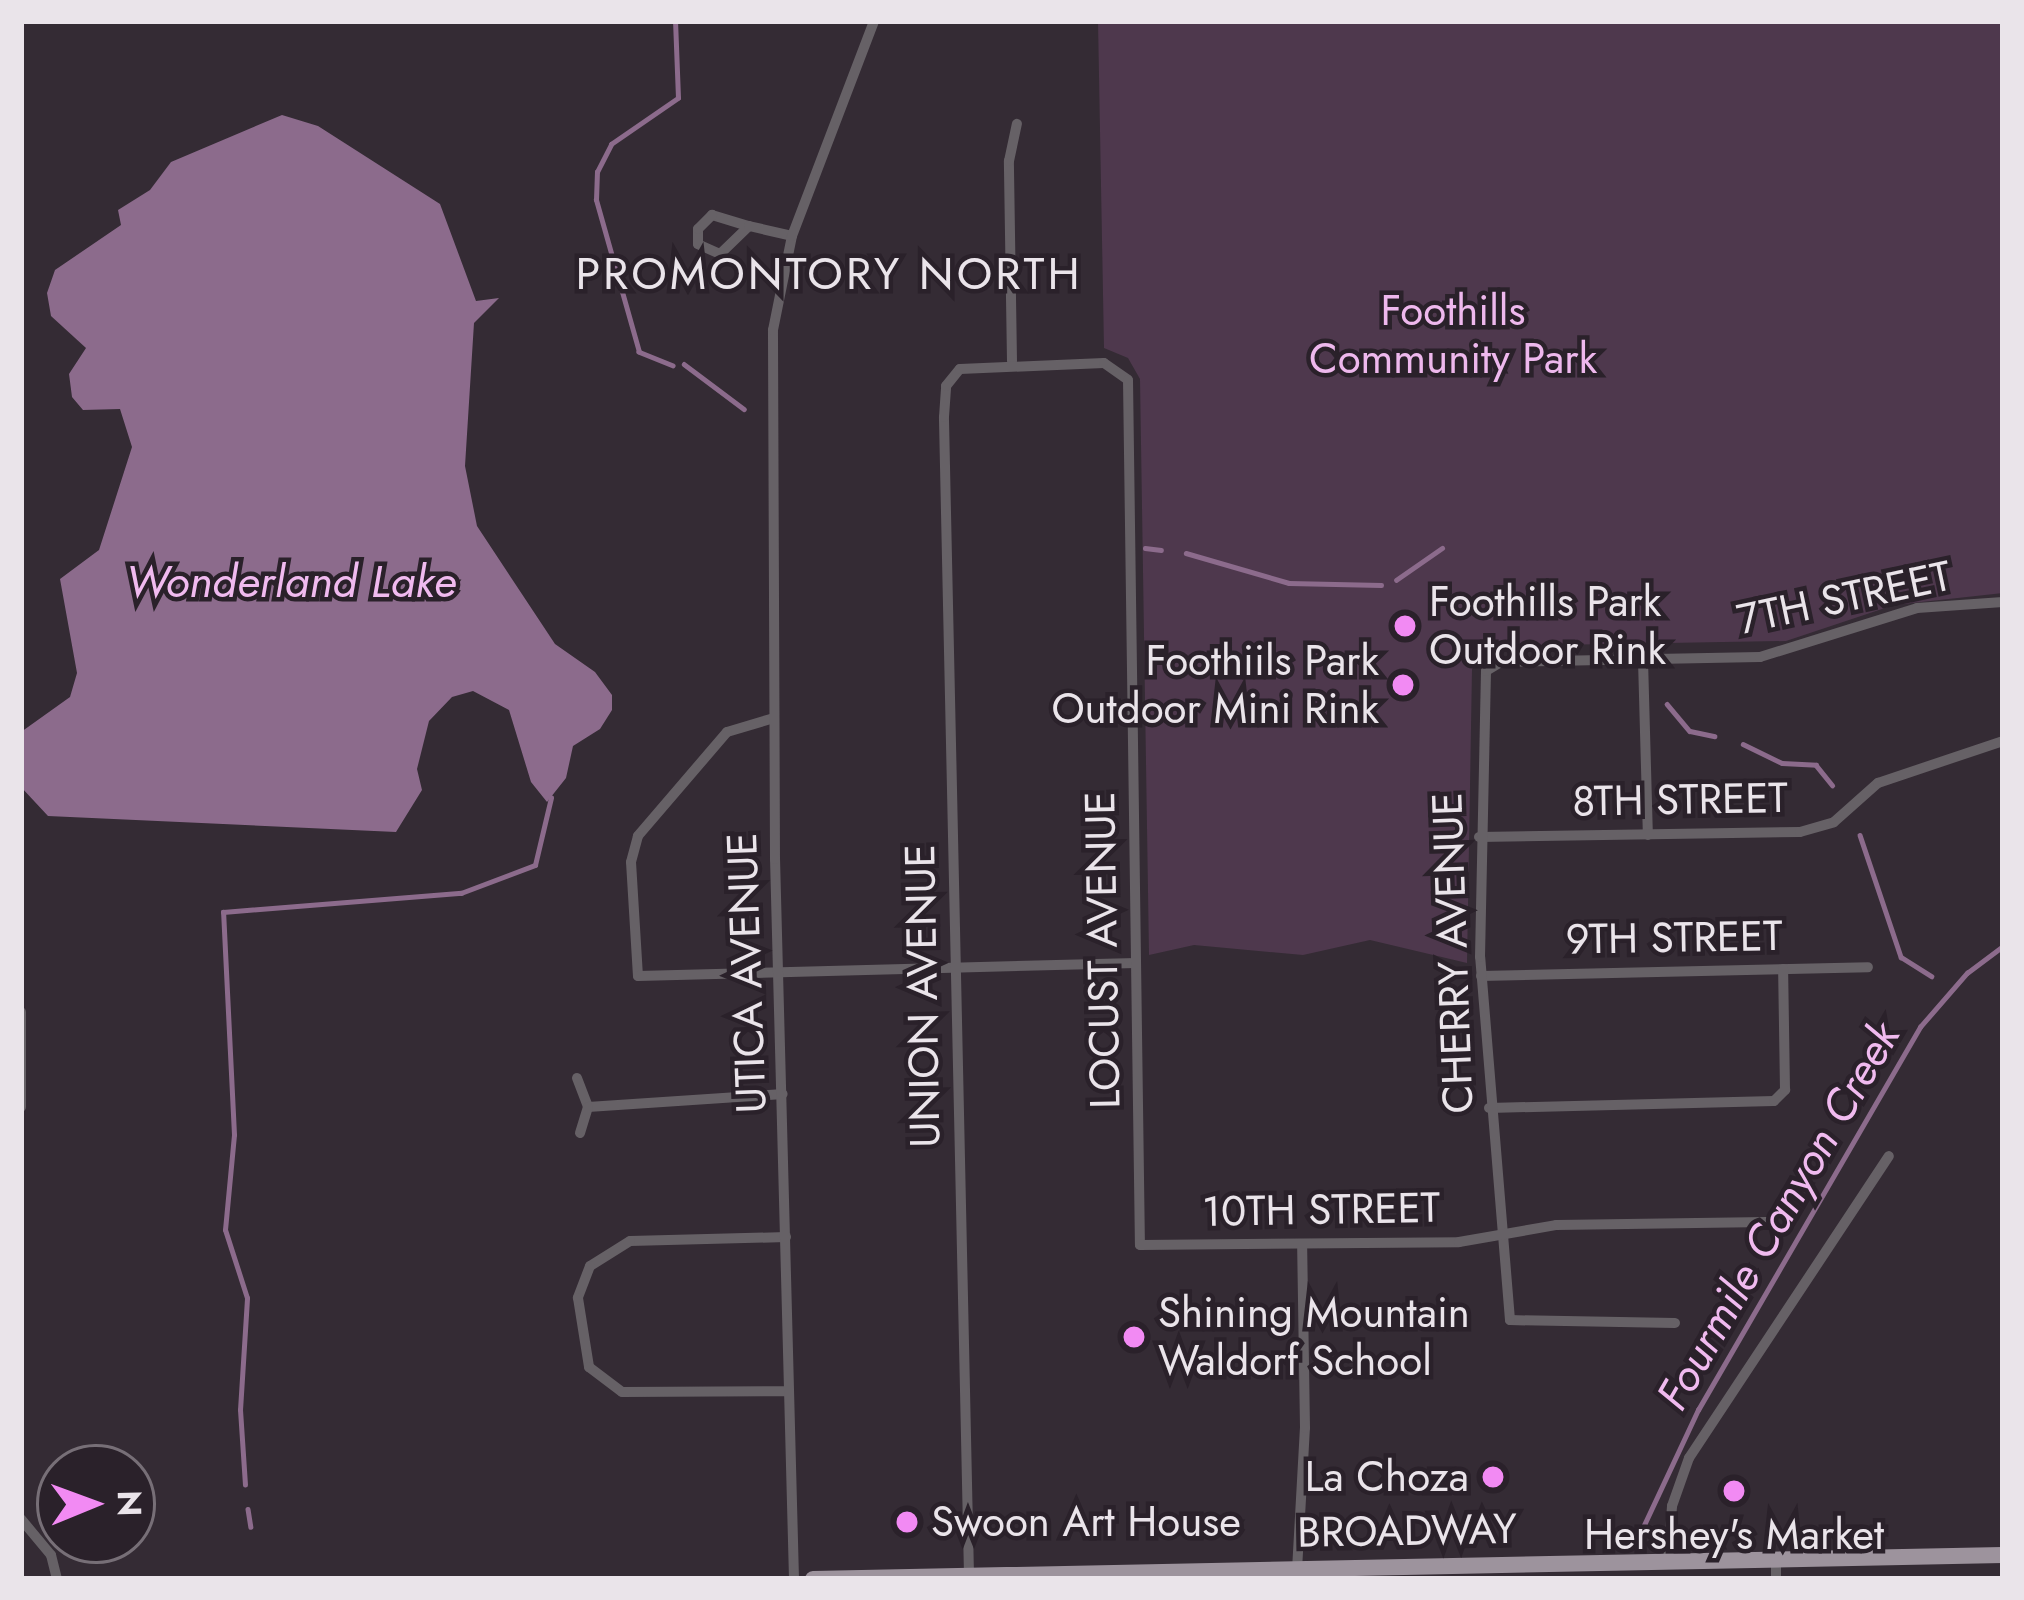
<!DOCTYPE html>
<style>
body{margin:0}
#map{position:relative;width:2024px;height:1600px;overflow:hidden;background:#342b34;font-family:Jost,sans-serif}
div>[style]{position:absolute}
.green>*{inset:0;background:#4e384d}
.water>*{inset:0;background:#8c6b8c}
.stream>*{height:4.5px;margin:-2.25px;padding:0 2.25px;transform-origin:2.25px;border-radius:2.25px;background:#8c6b8c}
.street>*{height:10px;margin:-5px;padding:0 5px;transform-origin:5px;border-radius:5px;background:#666166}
.primary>*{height:16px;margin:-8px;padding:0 8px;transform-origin:8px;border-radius:8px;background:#9d939d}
.dots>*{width:33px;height:33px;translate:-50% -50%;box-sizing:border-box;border:6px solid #2a212a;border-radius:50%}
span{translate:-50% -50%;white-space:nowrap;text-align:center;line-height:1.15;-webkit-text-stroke:9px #2a212a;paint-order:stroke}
.park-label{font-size:42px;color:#eeb8ed}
.street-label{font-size:42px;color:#eae4ea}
.poi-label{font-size:42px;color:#eae4ea}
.left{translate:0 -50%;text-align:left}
.right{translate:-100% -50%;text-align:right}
.neighbourhood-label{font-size:45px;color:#eae4ea;letter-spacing:3px}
.water-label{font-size:45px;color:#f0baef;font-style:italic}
.frame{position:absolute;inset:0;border:24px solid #eae4ea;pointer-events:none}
.north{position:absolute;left:36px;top:1444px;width:120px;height:120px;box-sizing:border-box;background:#2a212a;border:3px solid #776f77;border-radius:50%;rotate:89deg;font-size:33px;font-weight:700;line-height:48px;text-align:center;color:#eae4ea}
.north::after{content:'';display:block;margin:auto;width:42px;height:54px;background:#f28af3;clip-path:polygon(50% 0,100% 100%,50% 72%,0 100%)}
</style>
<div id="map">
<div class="green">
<i style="clip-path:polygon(1098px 21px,2003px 21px,2003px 593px,1894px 605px,1786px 641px,1496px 646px,1472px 669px,1467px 963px,1370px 940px,1303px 955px,1194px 945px,1149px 955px,1140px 379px,1128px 358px,1104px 348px)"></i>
</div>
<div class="water">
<i style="clip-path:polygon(282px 115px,318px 126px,440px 204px,476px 301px,499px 298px,474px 323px,465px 466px,477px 526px,555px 644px,595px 672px,612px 695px,612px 710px,600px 729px,573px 746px,566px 778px,547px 802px,531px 782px,509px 710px,473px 691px,452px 697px,429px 721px,417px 769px,422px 790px,396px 832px,48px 816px,21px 787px,21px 732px,70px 697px,77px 673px,60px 579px,99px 550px,132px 447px,120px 409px,83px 410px,72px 397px,69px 374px,86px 348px,51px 316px,47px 293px,55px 270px,121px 225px,118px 210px,150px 190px,171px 162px)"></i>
</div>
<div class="stream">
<i style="left:684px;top:364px;width:75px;rotate:36.9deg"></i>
<i style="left:673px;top:366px;width:37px;rotate:-158deg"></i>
<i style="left:639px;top:352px;width:158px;rotate:-105.8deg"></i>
<i style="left:596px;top:200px;width:28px;rotate:-88deg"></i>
<i style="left:597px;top:172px;width:31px;rotate:-63deg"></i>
<i style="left:611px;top:144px;width:81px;rotate:-34.5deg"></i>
<i style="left:678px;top:98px;width:77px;rotate:-92.2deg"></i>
<i style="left:1145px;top:548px;width:16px;rotate:7deg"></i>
<i style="left:1186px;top:553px;width:107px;rotate:16.2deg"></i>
<i style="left:1289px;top:583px;width:92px;rotate:1.2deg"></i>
<i style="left:1396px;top:580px;width:56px;rotate:-34.8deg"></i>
<i style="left:1667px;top:704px;width:35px;rotate:50deg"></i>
<i style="left:1690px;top:731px;width:25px;rotate:12deg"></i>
<i style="left:1743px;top:744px;width:43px;rotate:26deg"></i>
<i style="left:1782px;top:763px;width:34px;rotate:3deg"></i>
<i style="left:1816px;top:765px;width:26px;rotate:51deg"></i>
<i style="left:1860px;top:835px;width:129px;rotate:71.4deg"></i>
<i style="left:1901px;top:957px;width:36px;rotate:32deg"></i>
<i style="left:245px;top:1485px;width:75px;rotate:-93.8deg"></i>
<i style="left:240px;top:1410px;width:112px;rotate:-86.4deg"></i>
<i style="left:247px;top:1298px;width:71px;rotate:-107.9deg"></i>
<i style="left:225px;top:1230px;width:95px;rotate:-84.6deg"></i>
<i style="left:234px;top:1135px;width:223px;rotate:-92.8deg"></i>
<i style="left:223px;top:912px;width:239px;rotate:-4.6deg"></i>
<i style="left:461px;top:893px;width:79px;rotate:-20.7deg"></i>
<i style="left:535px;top:865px;width:69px;rotate:-76.6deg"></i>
<i style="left:248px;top:1509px;width:18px;rotate:81deg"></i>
<i style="left:1637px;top:1540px;width:144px;rotate:-64.9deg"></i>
<i style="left:1698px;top:1410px;width:443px;rotate:-59.9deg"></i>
<i style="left:1920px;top:1027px;width:72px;rotate:-49deg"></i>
<i style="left:1967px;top:973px;width:45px;rotate:-36.9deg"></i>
</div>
<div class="street">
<i style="left:712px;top:215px;width:39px;rotate:17deg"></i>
<i style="left:749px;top:226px;width:40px;rotate:136deg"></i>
<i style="left:720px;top:254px;width:24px;rotate:-156deg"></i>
<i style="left:698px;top:244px;width:15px;rotate:-90deg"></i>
<i style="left:698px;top:229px;width:20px;rotate:-45deg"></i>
<i style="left:749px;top:226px;width:44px;rotate:13.1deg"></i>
<i style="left:1012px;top:361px;width:200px;rotate:-90.9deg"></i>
<i style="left:1009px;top:161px;width:38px;rotate:-78deg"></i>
<i style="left:1643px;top:660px;width:175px;rotate:88.4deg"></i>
<i style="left:774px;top:718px;width:49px;rotate:163.4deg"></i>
<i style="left:727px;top:732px;width:137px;rotate:130.6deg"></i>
<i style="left:638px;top:836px;width:27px;rotate:105deg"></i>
<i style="left:631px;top:862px;width:114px;rotate:86.5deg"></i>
<i style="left:638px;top:976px;width:498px;rotate:-1.5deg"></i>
<i style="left:1479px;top:837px;width:321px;rotate:-0.9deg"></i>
<i style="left:1800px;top:832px;width:35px;rotate:-16deg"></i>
<i style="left:1834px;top:822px;width:59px;rotate:-41.6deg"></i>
<i style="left:1878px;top:783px;width:132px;rotate:-18.6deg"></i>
<i style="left:1481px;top:976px;width:387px;rotate:-1.3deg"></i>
<i style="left:21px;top:1012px;width:95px;rotate:90deg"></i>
<i style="left:577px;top:1078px;width:31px;rotate:69deg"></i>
<i style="left:588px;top:1107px;width:195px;rotate:-3.8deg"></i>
<i style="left:1489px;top:1108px;width:285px;rotate:-1.4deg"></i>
<i style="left:1774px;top:1101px;width:16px;rotate:-45deg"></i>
<i style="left:1785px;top:1090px;width:121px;rotate:-90.9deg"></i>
<i style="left:580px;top:1133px;width:27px;rotate:-73deg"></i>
<i style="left:786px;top:1237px;width:156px;rotate:178.5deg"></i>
<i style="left:630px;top:1241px;width:47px;rotate:148deg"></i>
<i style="left:590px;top:1266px;width:34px;rotate:111deg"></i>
<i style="left:578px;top:1298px;width:70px;rotate:80.9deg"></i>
<i style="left:589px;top:1367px;width:41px;rotate:37.1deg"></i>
<i style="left:622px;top:1392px;width:167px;rotate:-0.3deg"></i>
<i style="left:1675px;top:1323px;width:165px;rotate:-179deg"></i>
<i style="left:1510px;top:1320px;width:364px;rotate:-94.7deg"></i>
<i style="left:1480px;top:957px;width:286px;rotate:-88.8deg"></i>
<i style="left:1486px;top:671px;width:17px;rotate:-31deg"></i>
<i style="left:1501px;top:662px;width:259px;rotate:-1.1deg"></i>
<i style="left:1760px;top:657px;width:164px;rotate:-17.3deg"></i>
<i style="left:1917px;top:608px;width:86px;rotate:-4deg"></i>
<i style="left:21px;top:1519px;width:47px;rotate:50.2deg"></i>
<i style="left:51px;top:1555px;width:25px;rotate:76deg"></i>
<i style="left:1776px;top:1559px;width:20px;rotate:90deg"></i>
<i style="left:1668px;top:1562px;width:56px;rotate:-85.9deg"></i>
<i style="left:1672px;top:1506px;width:51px;rotate:-70.5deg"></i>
<i style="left:1689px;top:1458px;width:362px;rotate:-56.5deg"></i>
<i style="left:1297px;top:1570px;width:142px;rotate:-86.8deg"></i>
<i style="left:1305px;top:1428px;width:184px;rotate:-90.9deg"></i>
<i style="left:969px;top:1575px;width:1158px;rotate:-91.24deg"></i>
<i style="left:944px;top:417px;width:31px;rotate:-86deg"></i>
<i style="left:946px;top:386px;width:22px;rotate:-51deg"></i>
<i style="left:960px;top:369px;width:144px;rotate:-2.4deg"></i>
<i style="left:1104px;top:363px;width:29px;rotate:35deg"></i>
<i style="left:1128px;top:380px;width:865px;rotate:89.21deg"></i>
<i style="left:1140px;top:1245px;width:319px;rotate:-0.5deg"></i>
<i style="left:1459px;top:1242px;width:98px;rotate:-9.9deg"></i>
<i style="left:1556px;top:1225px;width:211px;rotate:-0.8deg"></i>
<i style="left:794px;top:1579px;width:720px;rotate:-91.51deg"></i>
<i style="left:775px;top:859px;width:529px;rotate:-90.22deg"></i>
<i style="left:773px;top:330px;width:96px;rotate:-78.6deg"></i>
<i style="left:792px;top:236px;width:230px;rotate:-69.1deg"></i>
</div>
<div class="primary">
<i style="left:813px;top:1579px;width:1190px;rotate:-1.16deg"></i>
</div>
<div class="dots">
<i style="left:1405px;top:626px;background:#f28af3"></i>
<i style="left:1403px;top:685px;background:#f28af3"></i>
<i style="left:1134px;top:1337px;background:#f28af3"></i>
<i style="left:1493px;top:1477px;background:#f28af3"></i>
<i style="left:1734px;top:1491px;background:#f28af3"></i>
<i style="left:907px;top:1522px;background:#f28af3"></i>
</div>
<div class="park-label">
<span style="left:1453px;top:335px">Foothills<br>Community Park</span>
</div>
<div class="street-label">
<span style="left:1844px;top:598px;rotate:-12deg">7TH STREET</span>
<span style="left:1680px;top:800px;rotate:-1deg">8TH STREET</span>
<span style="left:1674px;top:938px;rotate:-1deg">9TH STREET</span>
<span style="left:1103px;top:950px;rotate:-91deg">LOCUST AVENUE</span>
<span style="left:1453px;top:953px;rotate:-92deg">CHERRY AVENUE</span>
<span style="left:747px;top:973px;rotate:-92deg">UTICA AVENUE</span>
<span style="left:923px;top:996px;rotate:-91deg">UNION AVENUE</span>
<span style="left:1321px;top:1210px;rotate:-1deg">10TH STREET</span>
<span style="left:1407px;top:1531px;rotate:-1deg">BROADWAY</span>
</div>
<div class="poi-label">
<span class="left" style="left:1429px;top:626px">Foothills Park<br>Outdoor Rink</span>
<span class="right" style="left:1379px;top:685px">Foothiils Park<br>Outdoor Mini Rink</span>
<span class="left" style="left:1158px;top:1337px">Shining Mountain<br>Waldorf School</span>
<span class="right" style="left:1469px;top:1477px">La Choza</span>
<span class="left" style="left:931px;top:1522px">Swoon Art House</span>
<span style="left:1734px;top:1535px">Hershey's Market</span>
</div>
<div class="neighbourhood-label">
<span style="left:829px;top:274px">PROMONTORY NORTH</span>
</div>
<div class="water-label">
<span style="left:291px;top:582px">Wonderland Lake</span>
<span style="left:1778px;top:1216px;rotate:-60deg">Fourmile Canyon Creek</span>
</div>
<div class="frame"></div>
<div class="north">N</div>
</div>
